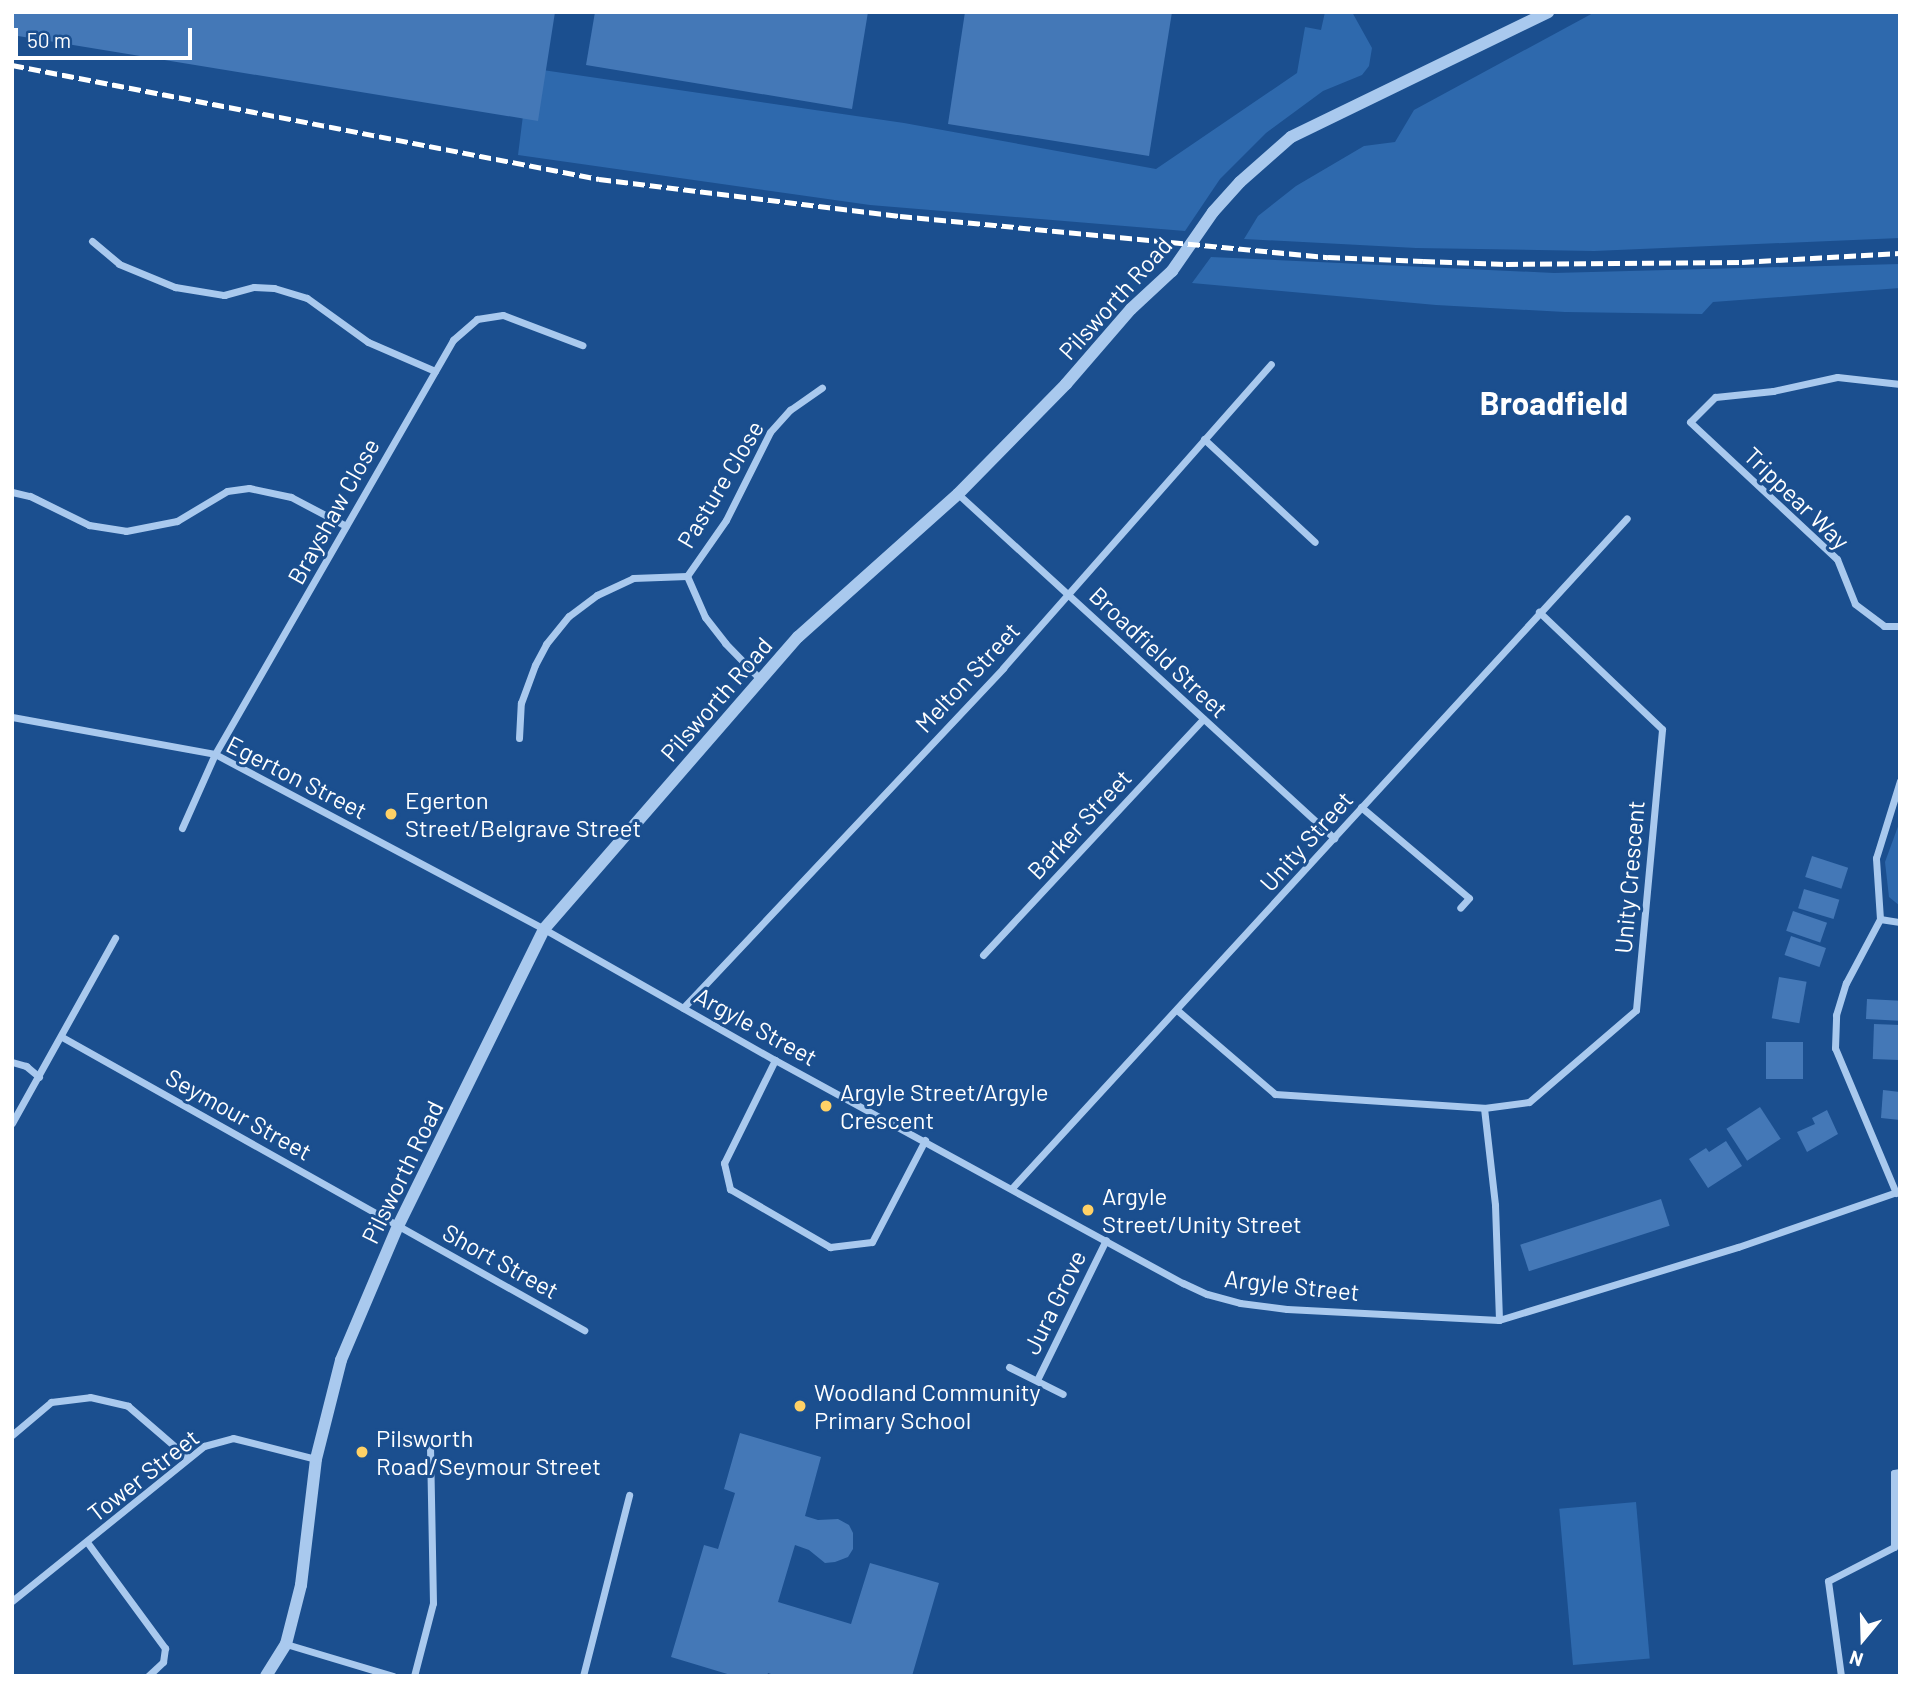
<!DOCTYPE html>
<style>
body{margin:0}
#map{position:relative;width:1912px;height:1688px;overflow:hidden;background:#1b4f8f;font-family:Barlow,sans-serif}
div>[style]{position:absolute}
.green>*{inset:0;background:#2e69ad;transform-origin:0 0}
.building>*{inset:0;background:#4478b7;transform-origin:0 0}
.minor>*{height:7px;margin:-3.5px;padding:0 3.5px;transform-origin:3.5px;border-radius:3.5px;background:#a9c9ee}
.tertiary>*{height:12px;margin:-6px;padding:0 6px;transform-origin:6px;border-radius:6px;background:#a9c9ee}
.rail>*{height:5px;margin-top:-2.5px;transform-origin:0;background:repeating-linear-gradient(90deg,#fff 0 12px,transparent 0 17px)}
.dots>*{width:19px;height:19px;translate:-50% -50%;box-sizing:border-box;border:4px solid #1b4f8f;border-radius:50%}
span{translate:-50% -50%;white-space:nowrap;text-align:center;line-height:1.15;-webkit-text-stroke:6px #1b4f8f;paint-order:stroke}
.street-label{font-size:24px;color:#fff}
.poi-label{font-size:24px;color:#fff}
.left{translate:0 -50%;text-align:left}
.district-label{font-size:32px;color:#fff;font-weight:700}
.frame{position:absolute;inset:0;border:14px solid #fff;pointer-events:none}
.north{position:absolute;left:1828px;top:1604px;width:70px;height:70px;-webkit-text-stroke:5px #1b4f8f;paint-order:stroke;rotate:199deg;font-size:19px;font-weight:700;line-height:28px;text-align:center;color:#fff}
.north::after{content:'';display:block;margin:auto;width:24px;height:32px;background:#fff;clip-path:polygon(50% 0,100% 100%,50% 72%,0 100%)}
.scale{position:absolute;left:14px;top:28px;width:178px;height:32px;box-sizing:border-box;border:4px solid #fff;border-top:0;padding-left:9px;font-size:21px;line-height:24px;white-space:nowrap;color:#fff;-webkit-text-stroke:5px #1b4f8f;paint-order:stroke}
</style>
<div id="map">
<div class="green">
<i style="clip-path:polygon(1325px 12px,1352px 12px,1372px 48px,1369px 66px,1362px 75px,1323px 91px,1266px 133px,1220px 179px,1185px 231px,870px 205px,518px 155px,529px 68px,904px 123px,1156px 169px,1297px 73px,1305px 27px,1321px 30px)"></i>
<i style="clip-path:polygon(1595px 12px,1900px 12px,1900px 238px,1594px 251px,1416px 248px,1244px 239px,1258px 216px,1296px 186px,1364px 146px,1395px 142px,1414px 110px)"></i>
<i style="clip-path:polygon(1211px 257px,1554px 273px,1900px 264px,1900px 288px,1713px 302px,1702px 314px,1565px 312px,1436px 305px,1192px 283px)"></i>
<i style="clip-path:polygon(1900px 821px,1900px 906px,1889px 897px,1885px 862px)"></i>
<i style="left:1636px;top:1502px;width:157px;height:77px;rotate:85deg"></i>
</div>
<div class="building">
<i style="clip-path:polygon(12px 12px,555px 12px,538px 121px,12px 35px)"></i>
<i style="clip-path:polygon(595px 12px,868px 12px,852px 109px,586px 65px)"></i>
<i style="clip-path:polygon(965px 12px,1172px 12px,1149px 156px,948px 124px)"></i>
<i style="left:1812px;top:856px;width:38px;height:22px;rotate:18deg"></i>
<i style="left:1804px;top:889px;width:37px;height:20px;rotate:17deg"></i>
<i style="left:1793px;top:911px;width:36px;height:21px;rotate:19deg"></i>
<i style="left:1791px;top:936px;width:37px;height:20px;rotate:19deg"></i>
<i style="left:1779px;top:977px;width:28px;height:42px;rotate:10deg"></i>
<i style="left:1867px;top:999px;width:33px;height:20px;rotate:3deg"></i>
<i style="left:1874px;top:1024px;width:26px;height:35px;rotate:2deg"></i>
<i style="left:1803px;top:1042px;width:37px;height:37px;rotate:90deg"></i>
<i style="clip-path:polygon(1883px 1090px,1900px 1092px,1900px 1120px,1881px 1118px)"></i>
<i style="left:1760px;top:1107px;width:38px;height:40px;rotate:57deg"></i>
<i style="clip-path:polygon(1827px 1110px,1838px 1134px,1807px 1152px,1797px 1132px,1815px 1124px,1812px 1118px)"></i>
<i style="clip-path:polygon(1726px 1141px,1742px 1166px,1708px 1188px,1689px 1159px,1706px 1148px,1709px 1152px)"></i>
<i style="left:1661px;top:1199px;width:28px;height:148px;rotate:72deg"></i>
<i style="clip-path:polygon(740px 1433px,821px 1457px,805px 1516px,818px 1520px,838px 1519px,849px 1525px,853px 1533px,853px 1549px,848px 1557px,835px 1562px,825px 1563px,809px 1550px,795px 1545px,778px 1602px,851px 1624px,870px 1563px,939px 1583px,912px 1676px,777px 1676px,768px 1673px,767px 1676px,734px 1676px,671px 1657px,704px 1545px,718px 1549px,735px 1493px,724px 1489px)"></i>
</div>
<div class="minor">
<i style="left:92px;top:241px;width:35px;rotate:40deg"></i>
<i style="left:119px;top:264px;width:61px;rotate:22.3deg"></i>
<i style="left:175px;top:287px;width:50px;rotate:9.3deg"></i>
<i style="left:224px;top:295px;width:31px;rotate:-15deg"></i>
<i style="left:254px;top:287px;width:20px;rotate:3deg"></i>
<i style="left:274px;top:288px;width:34px;rotate:17deg"></i>
<i style="left:307px;top:298px;width:75px;rotate:35.8deg"></i>
<i style="left:368px;top:342px;width:73px;rotate:23.4deg"></i>
<i style="left:1900px;top:384px;width:63px;rotate:-173.7deg"></i>
<i style="left:1837px;top:377px;width:66px;rotate:167.7deg"></i>
<i style="left:1773px;top:391px;width:58px;rotate:174.1deg"></i>
<i style="left:1715px;top:397px;width:35px;rotate:135deg"></i>
<i style="left:1690px;top:422px;width:201px;rotate:43deg"></i>
<i style="left:1837px;top:559px;width:48px;rotate:68.2deg"></i>
<i style="left:1855px;top:604px;width:36px;rotate:37deg"></i>
<i style="left:1884px;top:626px;width:16px"></i>
<i style="left:1204px;top:439px;width:151px;rotate:42.9deg"></i>
<i style="left:12px;top:492px;width:18px;rotate:13deg"></i>
<i style="left:30px;top:496px;width:66px;rotate:26.2deg"></i>
<i style="left:89px;top:525px;width:37px;rotate:9deg"></i>
<i style="left:126px;top:531px;width:52px;rotate:-11.1deg"></i>
<i style="left:177px;top:521px;width:58px;rotate:-31deg"></i>
<i style="left:227px;top:491px;width:22px;rotate:-8deg"></i>
<i style="left:249px;top:488px;width:43px;rotate:12.1deg"></i>
<i style="left:291px;top:497px;width:62px;rotate:27.8deg"></i>
<i style="left:958px;top:494px;width:510px;rotate:42.46deg"></i>
<i style="left:687px;top:576px;width:68px;rotate:-55.1deg"></i>
<i style="left:726px;top:520px;width:98px;rotate:-63.4deg"></i>
<i style="left:770px;top:432px;width:30px;rotate:-48deg"></i>
<i style="left:790px;top:410px;width:39px;rotate:-35deg"></i>
<i style="left:687px;top:576px;width:45px;rotate:66.3deg"></i>
<i style="left:705px;top:617px;width:33px;rotate:52deg"></i>
<i style="left:725px;top:643px;width:52px;rotate:45.8deg"></i>
<i style="left:12px;top:717px;width:206px;rotate:10.3deg"></i>
<i style="left:215px;top:754px;width:373px;rotate:28deg"></i>
<i style="left:544px;top:929px;width:266px;rotate:29.6deg"></i>
<i style="left:775px;top:1060px;width:465px;rotate:28.7deg"></i>
<i style="left:1183px;top:1283px;width:26px;rotate:25deg"></i>
<i style="left:1207px;top:1294px;width:34px;rotate:15deg"></i>
<i style="left:1240px;top:1303px;width:47px;rotate:7.3deg"></i>
<i style="left:1287px;top:1309px;width:212px;rotate:3deg"></i>
<i style="left:1499px;top:1320px;width:250px;rotate:-17deg"></i>
<i style="left:1738px;top:1247px;width:171px;rotate:-19.1deg"></i>
<i style="left:519px;top:738px;width:35px;rotate:-87deg"></i>
<i style="left:521px;top:703px;width:40px;rotate:-69.8deg"></i>
<i style="left:535px;top:665px;width:24px;rotate:-62deg"></i>
<i style="left:546px;top:644px;width:36px;rotate:-51deg"></i>
<i style="left:569px;top:616px;width:35px;rotate:-37deg"></i>
<i style="left:597px;top:595px;width:40px;rotate:-25deg"></i>
<i style="left:633px;top:578px;width:54px;rotate:-2.1deg"></i>
<i style="left:1361px;top:807px;width:141px;rotate:40.1deg"></i>
<i style="left:1469px;top:898px;width:13px;rotate:132deg"></i>
<i style="left:182px;top:828px;width:81px;rotate:-66deg"></i>
<i style="left:215px;top:754px;width:478px;rotate:-60.1deg"></i>
<i style="left:453px;top:340px;width:32px;rotate:-41deg"></i>
<i style="left:477px;top:319px;width:26px;rotate:-9deg"></i>
<i style="left:503px;top:315px;width:85px;rotate:20.8deg"></i>
<i style="left:1880px;top:919px;width:20px;rotate:9deg"></i>
<i style="left:983px;top:955px;width:323px;rotate:-47deg"></i>
<i style="left:683px;top:1008px;width:467px;rotate:-46.7deg"></i>
<i style="left:1003px;top:668px;width:405px;rotate:-48.6deg"></i>
<i style="left:1177px;top:1010px;width:129px;rotate:40.6deg"></i>
<i style="left:1275px;top:1094px;width:209px;rotate:3.8deg"></i>
<i style="left:1484px;top:1108px;width:45px;rotate:-7.6deg"></i>
<i style="left:1529px;top:1102px;width:141px;rotate:-40.7deg"></i>
<i style="left:1636px;top:1010px;width:282px;rotate:-84.7deg"></i>
<i style="left:1662px;top:729px;width:170px;rotate:-136.4deg"></i>
<i style="left:62px;top:1037px;width:599px;rotate:29.31deg"></i>
<i style="left:775px;top:1060px;width:115px;rotate:116.3deg"></i>
<i style="left:724px;top:1163px;width:27px;rotate:77deg"></i>
<i style="left:730px;top:1189px;width:116px;rotate:30.1deg"></i>
<i style="left:830px;top:1247px;width:42px;rotate:-6.8deg"></i>
<i style="left:872px;top:1242px;width:115px;rotate:-62.5deg"></i>
<i style="left:12px;top:1062px;width:15px;rotate:16deg"></i>
<i style="left:26px;top:1066px;width:17px;rotate:40deg"></i>
<i style="left:1484px;top:1108px;width:98px;rotate:83.5deg"></i>
<i style="left:1495px;top:1205px;width:115px;rotate:88deg"></i>
<i style="left:12px;top:1123px;width:212px;rotate:-60.9deg"></i>
<i style="left:1012px;top:1188px;width:909px;rotate:-47.45deg"></i>
<i style="left:1896px;top:1193px;width:157px;rotate:-112.8deg"></i>
<i style="left:1835px;top:1048px;width:33px;rotate:-88deg"></i>
<i style="left:1836px;top:1015px;width:34px;rotate:-73deg"></i>
<i style="left:1846px;top:983px;width:72px;rotate:-62deg"></i>
<i style="left:1880px;top:919px;width:61px;rotate:-93.8deg"></i>
<i style="left:1876px;top:858px;width:81px;rotate:-72.7deg"></i>
<i style="left:1009px;top:1367px;width:60px;rotate:26.6deg"></i>
<i style="left:1037px;top:1380px;width:156px;rotate:-63.8deg"></i>
<i style="left:12px;top:1435px;width:51px;rotate:-40.2deg"></i>
<i style="left:51px;top:1402px;width:39px;rotate:-7deg"></i>
<i style="left:90px;top:1397px;width:39px;rotate:13deg"></i>
<i style="left:128px;top:1406px;width:79px;rotate:40.9deg"></i>
<i style="left:87px;top:1542px;width:132px;rotate:53.7deg"></i>
<i style="left:165px;top:1648px;width:14px;rotate:98deg"></i>
<i style="left:163px;top:1662px;width:21px;rotate:137deg"></i>
<i style="left:12px;top:1601px;width:247px;rotate:-38.9deg"></i>
<i style="left:204px;top:1446px;width:30px;rotate:-15deg"></i>
<i style="left:233px;top:1438px;width:86px;rotate:14.2deg"></i>
<i style="left:286px;top:1644px;width:112px;rotate:16.7deg"></i>
<i style="left:414px;top:1676px;width:75px;rotate:-75.4deg"></i>
<i style="left:433px;top:1603px;width:162px;rotate:-91.1deg"></i>
<i style="left:583px;top:1676px;width:187px;rotate:-75.7deg"></i>
<i style="left:1841px;top:1676px;width:96px;rotate:-97.8deg"></i>
<i style="left:1828px;top:1581px;width:74px;rotate:-27.3deg"></i>
<i style="left:1894px;top:1547px;width:74px;rotate:-90deg"></i>
<i style="left:1894px;top:1473px;width:6px;rotate:-9deg"></i>
</div>
<div class="tertiary">
<i style="left:266px;top:1676px;width:38px;rotate:-58deg"></i>
<i style="left:286px;top:1644px;width:61px;rotate:-75.7deg"></i>
<i style="left:301px;top:1585px;width:127px;rotate:-83.2deg"></i>
<i style="left:316px;top:1459px;width:102px;rotate:-75.8deg"></i>
<i style="left:341px;top:1360px;width:146px;rotate:-67deg"></i>
<i style="left:398px;top:1226px;width:331px;rotate:-63.8deg"></i>
<i style="left:544px;top:929px;width:387px;rotate:-49deg"></i>
<i style="left:798px;top:637px;width:215px;rotate:-41.8deg"></i>
<i style="left:958px;top:494px;width:154px;rotate:-45.5deg"></i>
<i style="left:1066px;top:384px;width:99px;rotate:-49.1deg"></i>
<i style="left:1131px;top:309px;width:56px;rotate:-42.8deg"></i>
<i style="left:1172px;top:271px;width:72px;rotate:-55.2deg"></i>
<i style="left:1213px;top:212px;width:40px;rotate:-48deg"></i>
<i style="left:1240px;top:182px;width:68px;rotate:-41.4deg"></i>
<i style="left:1291px;top:137px;width:286px;rotate:-25.9deg"></i>
</div>
<div class="rail">
<i style="left:12px;top:65px;width:598px;rotate:10.99deg"></i>
<i style="left:599px;top:179px;width:303px;rotate:7deg"></i>
<i style="left:900px;top:216px;width:430px;rotate:5.5deg"></i>
<i style="left:1328px;top:257px;width:95px;rotate:2.4deg"></i>
<i style="left:1423px;top:261px;width:83px;rotate:2.1deg"></i>
<i style="left:1506px;top:264px;width:236px;rotate:-0.5deg"></i>
<i style="left:1742px;top:262px;width:158px;rotate:-3.3deg"></i>
</div>
<div class="dots">
<i style="left:391px;top:814px;background:#ffd166"></i>
<i style="left:826px;top:1106px;background:#ffd166"></i>
<i style="left:1088px;top:1210px;background:#ffd166"></i>
<i style="left:800px;top:1406px;background:#ffd166"></i>
<i style="left:362px;top:1452px;background:#ffd166"></i>
</div>
<div class="street-label">
<span style="left:1115px;top:298px;rotate:-48deg">Pilsworth Road</span>
<span style="left:720px;top:484px;rotate:-59deg">Pasture Close</span>
<span style="left:1797px;top:498px;rotate:44deg">Trippear Way</span>
<span style="left:333px;top:511px;rotate:-61deg">Brayshaw Close</span>
<span style="left:1159px;top:652px;rotate:43deg">Broadfield Street</span>
<span style="left:967px;top:677px;rotate:-47deg">Melton Street</span>
<span style="left:716px;top:699px;rotate:-49deg">Pilsworth Road</span>
<span style="left:297px;top:777px;rotate:27deg">Egerton Street</span>
<span style="left:1079px;top:824px;rotate:-47deg">Barker Street</span>
<span style="left:1306px;top:841px;rotate:-48deg">Unity Street</span>
<span style="left:1629px;top:877px;rotate:-85deg">Unity Crescent</span>
<span style="left:756px;top:1026px;rotate:29deg">Argyle Street</span>
<span style="left:239px;top:1114px;rotate:29deg">Seymour Street</span>
<span style="left:402px;top:1172px;rotate:-64deg">Pilsworth Road</span>
<span style="left:501px;top:1261px;rotate:29deg">Short Street</span>
<span style="left:1292px;top:1285px;rotate:6deg">Argyle Street</span>
<span style="left:1054px;top:1302px;rotate:-64deg">Jura Grove</span>
<span style="left:143px;top:1475px;rotate:-38deg">Tower Street</span>
</div>
<div class="poi-label">
<span class="left" style="left:405px;top:814px">Egerton<br>Street/Belgrave Street</span>
<span class="left" style="left:840px;top:1106px">Argyle Street/Argyle<br>Crescent</span>
<span class="left" style="left:1102px;top:1210px">Argyle<br>Street/Unity Street</span>
<span class="left" style="left:814px;top:1406px">Woodland Community<br>Primary School</span>
<span class="left" style="left:376px;top:1452px">Pilsworth<br>Road/Seymour Street</span>
</div>
<div class="district-label">
<span style="left:1554px;top:402px">Broadfield</span>
</div>
<div class="frame"></div>
<div class="north">N</div>
<div class="scale">50 m</div>
</div>
